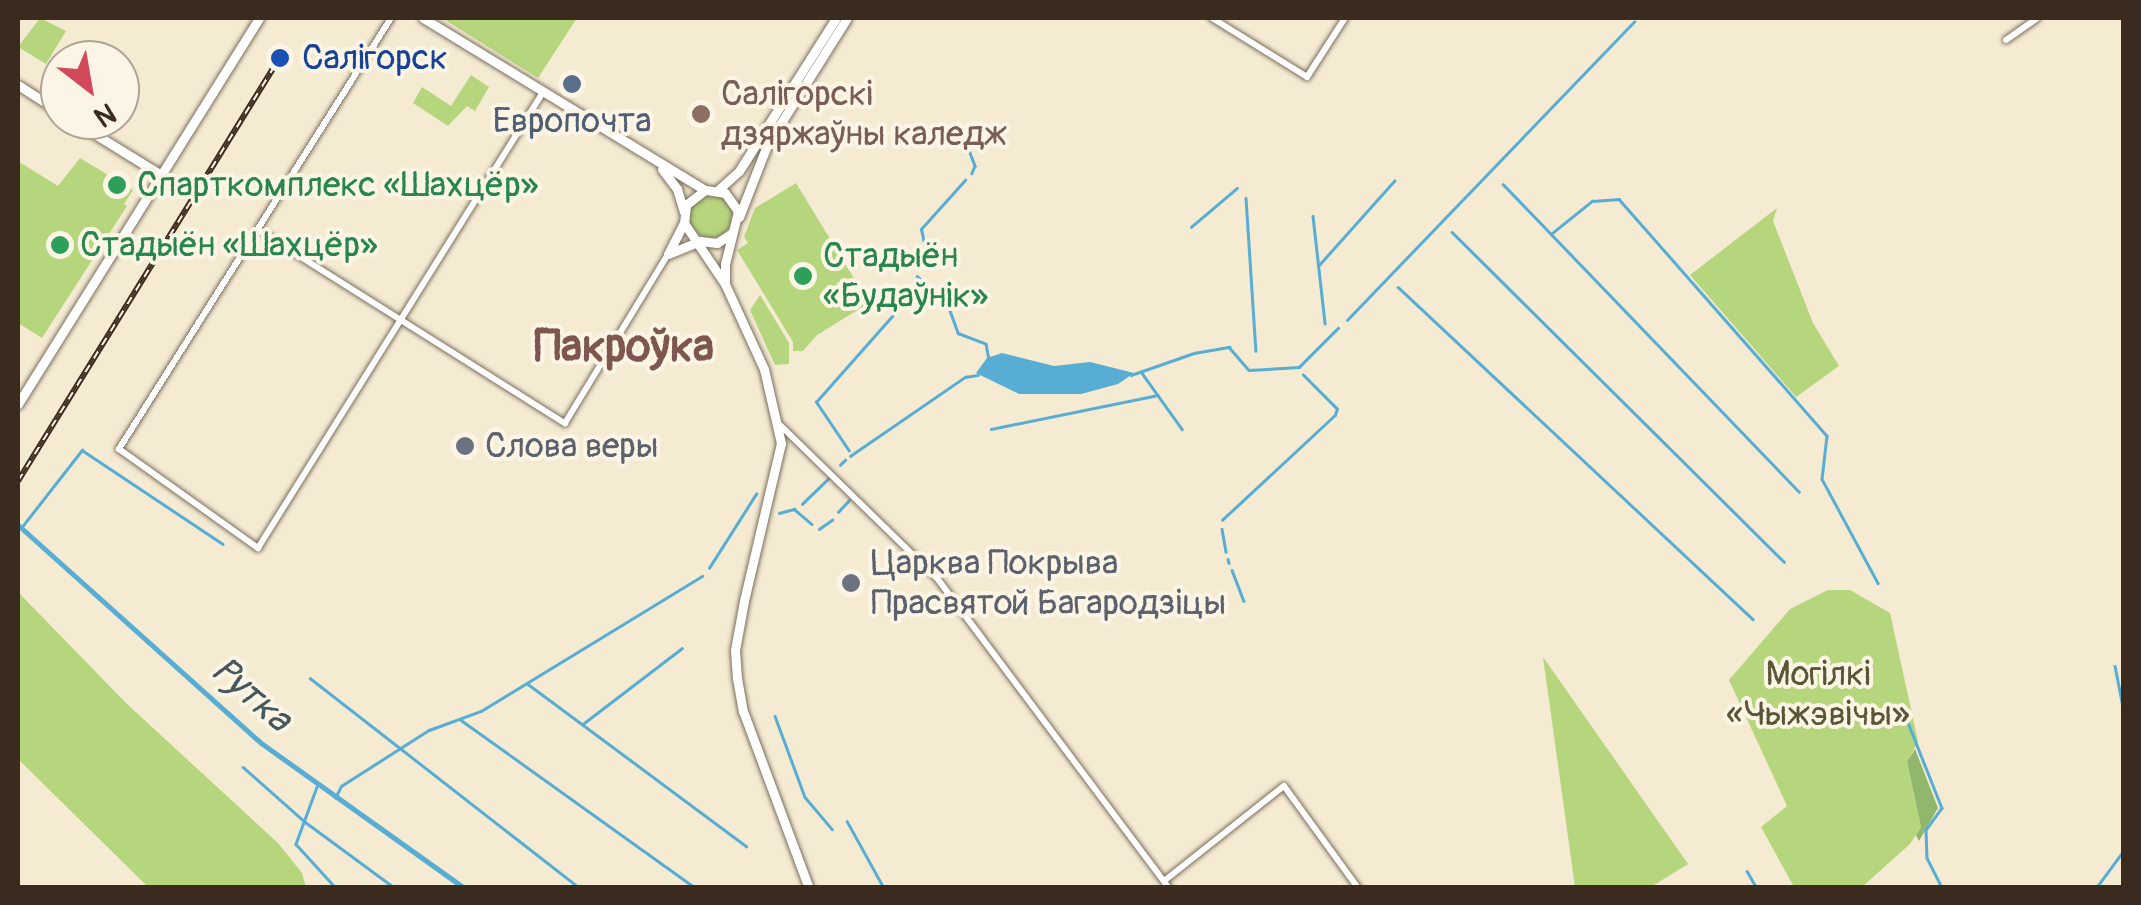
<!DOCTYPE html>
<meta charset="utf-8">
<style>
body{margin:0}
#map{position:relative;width:2141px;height:905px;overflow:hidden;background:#f5ebd3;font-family:Pangolin,sans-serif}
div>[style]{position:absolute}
.green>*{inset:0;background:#b6d67d}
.round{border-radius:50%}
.forest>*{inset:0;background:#90b76c}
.water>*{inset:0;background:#57add3}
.stream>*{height:2.5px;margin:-1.25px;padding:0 1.25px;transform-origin:1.25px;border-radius:1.25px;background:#57add3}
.canal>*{height:5px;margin:-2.5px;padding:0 2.5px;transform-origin:2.5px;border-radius:2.5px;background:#57add3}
.roads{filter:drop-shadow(0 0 2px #7c6e5d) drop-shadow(0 0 2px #7c6e5d)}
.minor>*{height:6px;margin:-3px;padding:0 3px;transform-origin:3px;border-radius:3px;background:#fff}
.major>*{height:9px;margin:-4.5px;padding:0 4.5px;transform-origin:4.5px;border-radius:4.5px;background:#fff}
.rail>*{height:6px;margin-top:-3px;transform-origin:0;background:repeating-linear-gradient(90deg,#fcf5e5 0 8px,#3b2a1e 0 16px);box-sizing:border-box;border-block:2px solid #3b2a1e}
.dots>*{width:28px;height:28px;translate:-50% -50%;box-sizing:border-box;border:5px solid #fcf5e5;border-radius:50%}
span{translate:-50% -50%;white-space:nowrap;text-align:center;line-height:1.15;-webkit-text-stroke:8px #fcf5e5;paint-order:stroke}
.transit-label{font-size:35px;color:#164399}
.left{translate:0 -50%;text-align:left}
.education-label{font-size:35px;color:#785e54}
.service-label{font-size:35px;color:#4e5e75}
.leisure-label{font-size:35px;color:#27864d}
.worship-label{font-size:35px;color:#5b616d}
.park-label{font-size:35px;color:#5a5536}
.water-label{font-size:38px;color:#45585d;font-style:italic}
.district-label{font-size:45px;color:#7d564d;font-weight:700}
.frame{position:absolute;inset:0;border:20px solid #3b2a1e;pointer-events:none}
.north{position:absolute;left:40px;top:40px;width:100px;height:100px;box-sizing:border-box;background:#fcf5e5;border:2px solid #afa495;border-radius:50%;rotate:149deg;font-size:28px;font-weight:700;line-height:40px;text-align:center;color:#3b2a1e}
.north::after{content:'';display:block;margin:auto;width:35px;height:45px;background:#d1495b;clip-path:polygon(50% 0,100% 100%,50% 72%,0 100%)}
</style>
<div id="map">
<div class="green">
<i style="clip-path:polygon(40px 18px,66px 31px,46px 64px,18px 47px)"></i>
<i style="clip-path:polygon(442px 18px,577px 18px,538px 78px)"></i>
<i style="clip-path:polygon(471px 75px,489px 87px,475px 111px,467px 106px,448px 126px,413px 103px,422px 87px,451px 106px)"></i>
<i style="clip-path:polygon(80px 158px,133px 190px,124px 204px,127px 206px,42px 338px,18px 323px,18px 166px,21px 163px,58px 186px)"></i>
<i style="clip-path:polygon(796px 183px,869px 303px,817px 335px,803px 351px,793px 351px,793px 342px,737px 250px,748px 243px,744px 237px,755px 208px)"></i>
<i class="round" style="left:689px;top:194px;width:44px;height:44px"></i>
<i style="clip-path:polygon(1777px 208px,1773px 221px,1813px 323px,1839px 366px,1796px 397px,1690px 275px)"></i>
<i style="clip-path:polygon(760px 295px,789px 343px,789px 364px,775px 365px,750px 310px)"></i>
<i style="clip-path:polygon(1828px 590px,1850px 590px,1890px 613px,1918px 741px,1907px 763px,1921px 827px,1910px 844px,1862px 887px,1794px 887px,1761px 827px,1787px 806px,1729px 680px,1790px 609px)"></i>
<i style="clip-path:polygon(18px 592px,127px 704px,278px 843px,302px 873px,306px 887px,148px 887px,18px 759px)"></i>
<i style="clip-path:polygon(1543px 657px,1688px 864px,1651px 887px,1575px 887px)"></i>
</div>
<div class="forest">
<i style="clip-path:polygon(1915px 749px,1938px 808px,1919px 841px,1916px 835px,1921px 827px,1907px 762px)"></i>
</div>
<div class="water">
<i style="clip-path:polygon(1002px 353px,1054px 366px,1090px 362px,1134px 373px,1118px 384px,1081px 394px,1019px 394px,976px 373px,987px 358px)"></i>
</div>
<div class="stream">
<i style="left:969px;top:150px;width:17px;rotate:69deg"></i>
<i style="left:975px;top:166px;width:8px;rotate:113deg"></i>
<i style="left:1503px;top:184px;width:427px;rotate:46.1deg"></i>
<i style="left:1246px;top:198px;width:153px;rotate:86.3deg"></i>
<i style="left:1313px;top:216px;width:108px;rotate:83.6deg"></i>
<i style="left:1191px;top:227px;width:60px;rotate:-40.3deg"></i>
<i style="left:1452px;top:232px;width:468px;rotate:44.8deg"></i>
<i style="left:1551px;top:234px;width:53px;rotate:-38.8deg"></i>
<i style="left:1592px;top:201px;width:27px;rotate:-4deg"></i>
<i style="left:1619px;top:199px;width:315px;rotate:48.7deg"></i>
<i style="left:1827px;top:436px;width:43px;rotate:96.6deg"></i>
<i style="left:1822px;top:479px;width:118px;rotate:61.7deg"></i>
<i style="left:915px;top:261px;width:16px;rotate:-52deg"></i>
<i style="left:925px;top:248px;width:19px;rotate:-102deg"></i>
<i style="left:921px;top:229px;width:66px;rotate:-48.1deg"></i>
<i style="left:1319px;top:265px;width:113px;rotate:-48.2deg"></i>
<i style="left:917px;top:276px;width:42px;rotate:43.1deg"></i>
<i style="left:948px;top:305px;width:30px;rotate:70deg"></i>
<i style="left:958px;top:333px;width:30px;rotate:21deg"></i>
<i style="left:986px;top:344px;width:16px;rotate:79deg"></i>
<i style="left:1398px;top:287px;width:486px;rotate:43.1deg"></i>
<i style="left:1347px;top:320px;width:414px;rotate:-46.1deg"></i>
<i style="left:1142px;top:373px;width:69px;rotate:54.5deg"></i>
<i style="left:1131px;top:375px;width:67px;rotate:-19.2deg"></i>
<i style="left:1194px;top:353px;width:36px;rotate:-10deg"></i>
<i style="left:1229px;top:347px;width:30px;rotate:49deg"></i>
<i style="left:1249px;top:370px;width:50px;rotate:-3.4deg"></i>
<i style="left:1299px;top:367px;width:55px;rotate:-45deg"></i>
<i style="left:991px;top:429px;width:170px;rotate:-11.5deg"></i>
<i style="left:849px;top:451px;width:59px;rotate:-124deg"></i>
<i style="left:816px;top:402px;width:116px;rotate:-48.5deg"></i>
<i style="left:850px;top:456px;width:140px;rotate:-34.5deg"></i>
<i style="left:965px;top:377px;width:13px;rotate:-9deg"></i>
<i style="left:840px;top:465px;width:7px;rotate:-45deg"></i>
<i style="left:802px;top:504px;width:37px;rotate:-44deg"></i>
<i style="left:838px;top:512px;width:16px;rotate:-47deg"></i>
<i style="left:779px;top:513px;width:16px;rotate:-15deg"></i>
<i style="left:794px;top:509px;width:23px;rotate:40deg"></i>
<i style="left:1222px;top:520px;width:154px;rotate:-42.9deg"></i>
<i style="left:1335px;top:415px;width:6px;rotate:-72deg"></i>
<i style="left:1337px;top:409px;width:48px;rotate:-135deg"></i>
<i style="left:21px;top:528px;width:99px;rotate:-52deg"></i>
<i style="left:82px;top:450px;width:169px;rotate:33.7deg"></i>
<i style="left:819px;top:529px;width:16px;rotate:-35deg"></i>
<i style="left:1222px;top:529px;width:23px;rotate:80deg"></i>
<i style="left:1228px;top:559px;width:4px;rotate:76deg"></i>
<i style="left:709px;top:568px;width:88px;rotate:-57.6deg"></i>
<i style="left:1232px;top:570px;width:33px;rotate:69deg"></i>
<i style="left:2115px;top:666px;width:47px;rotate:78.9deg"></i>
<i style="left:310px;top:678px;width:342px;rotate:37.9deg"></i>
<i style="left:528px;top:684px;width:272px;rotate:36.6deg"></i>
<i style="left:1905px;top:715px;width:100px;rotate:68.3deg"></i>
<i style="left:1942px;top:808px;width:27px;rotate:126deg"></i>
<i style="left:1926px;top:830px;width:28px;rotate:88deg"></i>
<i style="left:1927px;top:858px;width:34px;rotate:63deg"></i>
<i style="left:775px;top:716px;width:86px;rotate:69.7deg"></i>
<i style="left:805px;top:797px;width:42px;rotate:49.8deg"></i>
<i style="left:461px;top:720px;width:289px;rotate:35.6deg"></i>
<i style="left:584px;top:723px;width:123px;rotate:-37.4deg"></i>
<i style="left:243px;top:767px;width:81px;rotate:41.5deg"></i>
<i style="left:304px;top:821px;width:113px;rotate:36.4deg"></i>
<i style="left:317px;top:787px;width:61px;rotate:110.2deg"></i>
<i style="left:296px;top:844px;width:59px;rotate:47.7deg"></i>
<i style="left:335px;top:798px;width:13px;rotate:-63deg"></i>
<i style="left:341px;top:786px;width:104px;rotate:-32.5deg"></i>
<i style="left:429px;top:730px;width:55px;rotate:-20.1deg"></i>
<i style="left:481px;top:711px;width:259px;rotate:-31.4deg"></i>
<i style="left:847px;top:821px;width:77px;rotate:61.1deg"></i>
<i style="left:1747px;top:871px;width:20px;rotate:60deg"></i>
<i style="left:2096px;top:888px;width:47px;rotate:-53.6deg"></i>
</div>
<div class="canal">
<i style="left:18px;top:525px;width:326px;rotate:41.9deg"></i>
<i style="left:261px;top:743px;width:249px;rotate:35.5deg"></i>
</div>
<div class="roads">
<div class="minor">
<i style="left:391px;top:18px;width:510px;rotate:122.26deg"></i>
<i style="left:119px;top:449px;width:171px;rotate:35.5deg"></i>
<i style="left:258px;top:548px;width:538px;rotate:-57.99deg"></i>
<i style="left:1212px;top:18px;width:112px;rotate:31.8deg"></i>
<i style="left:1307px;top:77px;width:70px;rotate:-57.2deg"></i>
<i style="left:2006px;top:40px;width:38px;rotate:-35deg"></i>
<i style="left:258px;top:230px;width:363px;rotate:32.2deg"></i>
<i style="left:565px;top:423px;width:198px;rotate:-58.6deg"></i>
<i style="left:780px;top:425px;width:219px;rotate:44.3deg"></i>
<i style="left:937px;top:578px;width:387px;rotate:53.2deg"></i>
<i style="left:1164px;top:881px;width:153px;rotate:-38.4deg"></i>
<i style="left:1284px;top:786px;width:126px;rotate:54deg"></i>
</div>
<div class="major">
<i style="left:423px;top:18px;width:330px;rotate:31.4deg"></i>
<i style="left:18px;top:85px;width:50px;rotate:32.7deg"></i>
<i style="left:72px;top:120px;width:105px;rotate:31.7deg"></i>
<i style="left:662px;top:169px;width:25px;rotate:53deg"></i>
<i style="left:677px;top:189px;width:24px;rotate:73deg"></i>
<i style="left:718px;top:190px;width:28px;rotate:-42deg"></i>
<i style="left:739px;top:171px;width:181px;rotate:-57.6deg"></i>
<i style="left:739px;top:217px;width:77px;rotate:-68.7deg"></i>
<i style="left:767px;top:145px;width:150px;rotate:-57.8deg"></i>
<i style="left:668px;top:254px;width:35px;rotate:-22deg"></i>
<i style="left:700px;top:241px;width:17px;rotate:7deg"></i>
<i style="left:717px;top:243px;width:18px;rotate:-34deg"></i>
<i style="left:668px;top:254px;width:35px;rotate:-63deg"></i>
<i style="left:725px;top:284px;width:20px;rotate:-90deg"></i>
<i style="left:725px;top:264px;width:55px;rotate:-76.2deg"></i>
<i style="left:738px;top:211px;width:22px;rotate:-126deg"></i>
<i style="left:725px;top:193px;width:20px;rotate:-171deg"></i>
<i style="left:705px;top:190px;width:24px;rotate:142deg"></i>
<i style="left:686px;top:205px;width:18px;rotate:96deg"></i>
<i style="left:684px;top:223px;width:73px;rotate:56.1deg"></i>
<i style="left:725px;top:284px;width:94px;rotate:65.4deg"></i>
<i style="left:764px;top:369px;width:76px;rotate:77.1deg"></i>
<i style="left:781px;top:443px;width:162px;rotate:103.2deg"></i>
<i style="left:744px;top:601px;width:50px;rotate:100.4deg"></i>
<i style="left:735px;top:650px;width:28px;rotate:86deg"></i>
<i style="left:737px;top:678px;width:34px;rotate:80deg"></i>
<i style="left:743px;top:711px;width:189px;rotate:69.6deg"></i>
<i style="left:18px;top:404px;width:455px;rotate:-58deg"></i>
</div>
</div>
<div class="rail">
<i style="left:18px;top:481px;width:511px;rotate:-58.27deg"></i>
</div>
<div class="dots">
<i style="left:280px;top:58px;background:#1a4fb4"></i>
<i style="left:572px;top:84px;background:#5c6f8a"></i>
<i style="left:701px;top:114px;background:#8d6e63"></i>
<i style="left:117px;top:185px;background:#2e9e5b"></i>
<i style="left:60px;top:245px;background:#2e9e5b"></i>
<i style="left:803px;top:276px;background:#2e9e5b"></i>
<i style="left:465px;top:446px;background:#6b7280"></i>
<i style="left:851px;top:583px;background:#6b7280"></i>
</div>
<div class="transit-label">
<span class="left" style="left:302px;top:58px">Салігорск</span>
</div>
<div class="education-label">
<span class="left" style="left:721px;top:114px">Салігорскі<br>дзяржаўны каледж</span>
</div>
<div class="service-label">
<span style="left:572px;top:121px">Европочта</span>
</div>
<div class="leisure-label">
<span class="left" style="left:137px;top:185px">Спарткомплекс «Шахцёр»</span>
<span class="left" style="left:80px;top:245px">Стадыён «Шахцёр»</span>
<span class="left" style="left:823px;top:276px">Стадыён<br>«Будаўнік»</span>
</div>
<div class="worship-label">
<span class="left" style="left:485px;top:446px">Слова веры</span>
<span class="left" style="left:871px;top:583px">Царква Покрыва<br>Прасвятой Багародзіцы</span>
</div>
<div class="park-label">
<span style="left:1818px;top:694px">Могілкі<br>«Чыжэвічы»</span>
</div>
<div class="water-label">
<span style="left:251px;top:695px;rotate:41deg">Рутка</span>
</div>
<div class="district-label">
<span style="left:624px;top:348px">Пакроўка</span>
</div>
<div class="frame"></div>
<div class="north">N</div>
</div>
